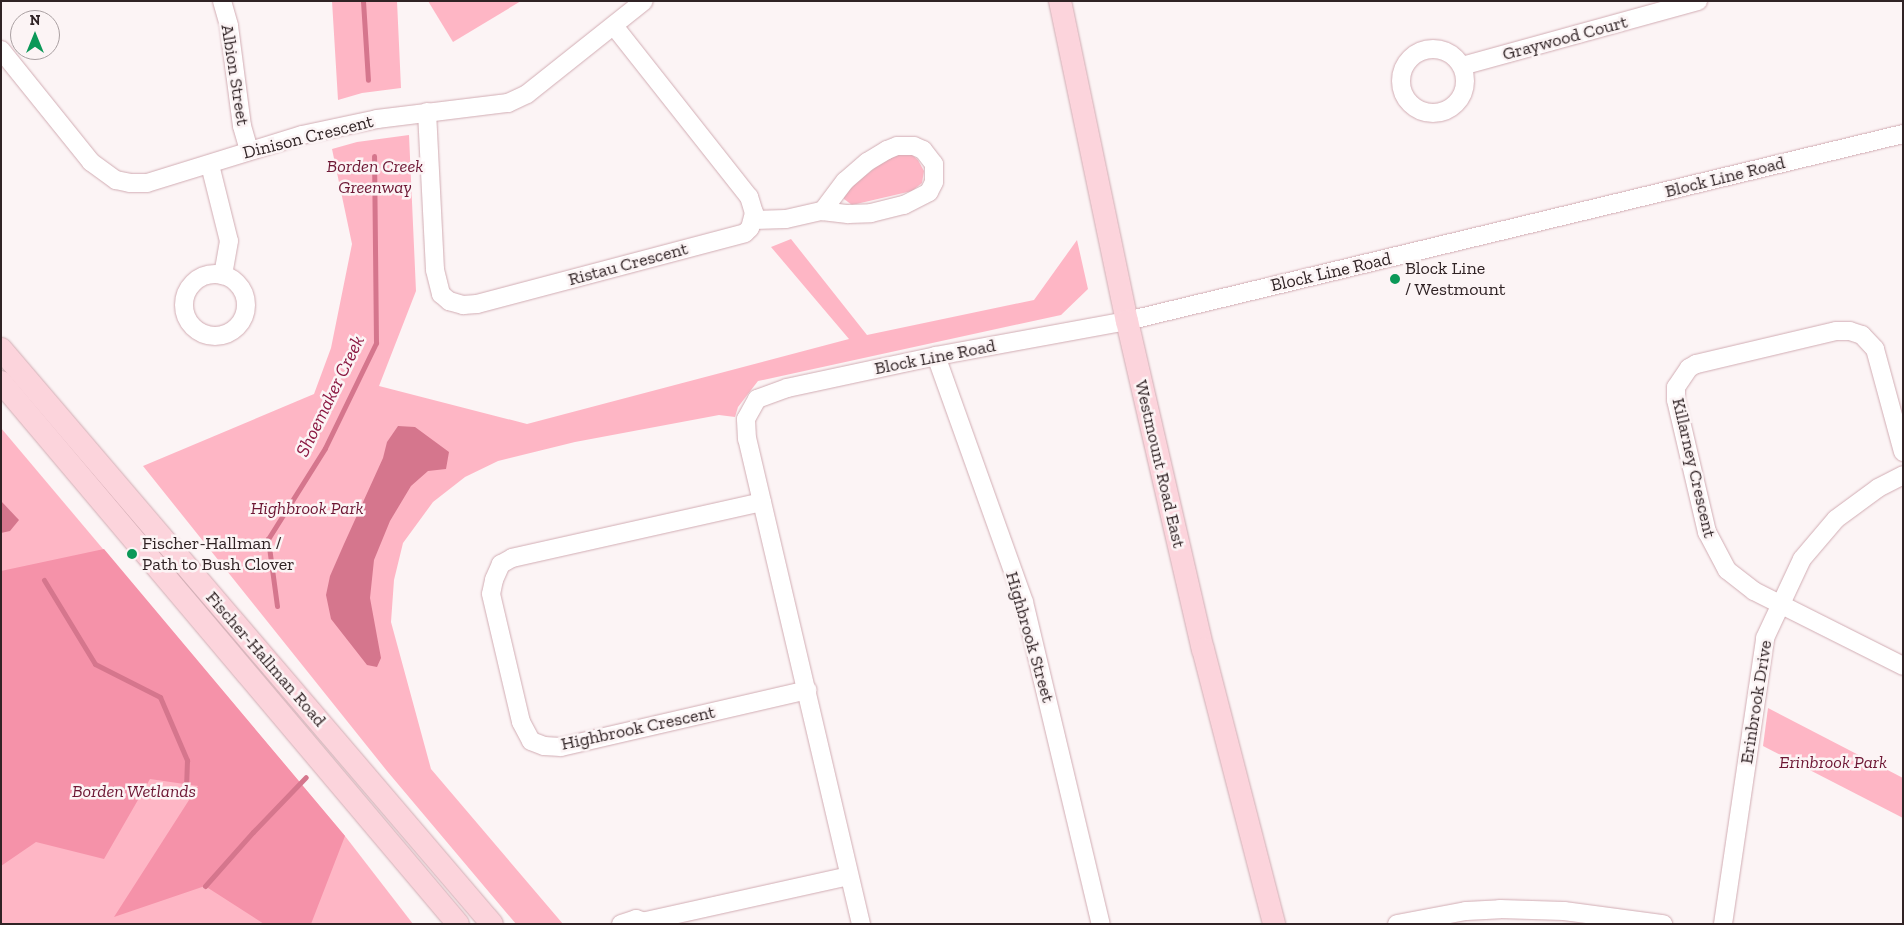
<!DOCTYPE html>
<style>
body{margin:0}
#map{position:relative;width:1904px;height:925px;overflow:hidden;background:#fcf4f5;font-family:"Zilla Slab",serif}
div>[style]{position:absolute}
.green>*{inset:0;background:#feb6c5}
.forest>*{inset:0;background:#f592a9}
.water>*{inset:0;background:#d5768d}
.stream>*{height:5px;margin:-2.5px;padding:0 2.5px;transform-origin:2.5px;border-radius:2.5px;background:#d5768d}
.roads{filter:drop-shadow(0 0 1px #d1acb3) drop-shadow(0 0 1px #d1acb3)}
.minor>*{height:18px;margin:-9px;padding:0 9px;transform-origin:9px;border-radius:9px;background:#fff}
.minor>.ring{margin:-9px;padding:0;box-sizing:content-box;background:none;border:18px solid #fff;border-radius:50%}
.major>*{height:22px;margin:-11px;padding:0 11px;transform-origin:11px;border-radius:11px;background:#fcd4dc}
.dots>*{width:14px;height:14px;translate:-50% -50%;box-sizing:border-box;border:2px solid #fcf4f5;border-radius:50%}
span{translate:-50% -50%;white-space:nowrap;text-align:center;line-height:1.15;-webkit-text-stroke:5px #fcf4f5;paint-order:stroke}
.street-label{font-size:18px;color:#302325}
.park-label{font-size:18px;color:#6d1734;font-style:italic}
.poi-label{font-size:18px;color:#302325}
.left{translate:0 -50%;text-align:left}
.water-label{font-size:19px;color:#8b1842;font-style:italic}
.frame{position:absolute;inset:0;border:2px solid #302325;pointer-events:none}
.north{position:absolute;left:10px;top:10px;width:50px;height:50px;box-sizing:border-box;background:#fcf4f5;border:1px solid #aaa0a2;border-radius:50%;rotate:0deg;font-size:14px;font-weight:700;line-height:20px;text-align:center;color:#302325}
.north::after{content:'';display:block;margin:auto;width:18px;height:22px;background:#0b9858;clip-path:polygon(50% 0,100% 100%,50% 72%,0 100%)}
</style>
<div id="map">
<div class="green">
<i style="clip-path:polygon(332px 1px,397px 1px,401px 88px,362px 93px,338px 100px)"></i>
<i style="clip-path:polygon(428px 1px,521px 1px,453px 42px)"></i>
<i style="clip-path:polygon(409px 135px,416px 291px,379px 386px,527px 424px,849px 339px,771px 247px,791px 239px,867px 335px,1034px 300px,1077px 240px,1088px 289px,1061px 315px,758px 381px,738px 407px,735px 417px,719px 415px,575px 442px,498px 461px,465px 477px,433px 502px,403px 543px,394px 580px,391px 622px,431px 769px,563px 924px,516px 924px,387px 771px,143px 466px,314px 394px,331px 348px,352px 244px,332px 149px,357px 142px)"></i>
<i style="clip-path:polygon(908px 151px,918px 160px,924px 171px,922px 183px,912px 191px,852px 205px,844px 199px,844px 193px,892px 154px)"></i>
<i style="clip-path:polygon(1px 428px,345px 836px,413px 924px,1px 924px)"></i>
<i style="clip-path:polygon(1768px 708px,1903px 778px,1903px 818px,1763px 746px)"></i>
</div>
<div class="forest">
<i style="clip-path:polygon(104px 549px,345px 836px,311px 924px,264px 924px,205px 886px,114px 917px,198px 786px,150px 779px,104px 859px,36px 842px,1px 866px,1px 571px)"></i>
</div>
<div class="water">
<i style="clip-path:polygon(398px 426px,415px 427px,449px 452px,446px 469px,428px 471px,411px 486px,390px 521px,374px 560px,370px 598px,381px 658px,377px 667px,367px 665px,331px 619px,326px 595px,330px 576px,344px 544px,383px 458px,387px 442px)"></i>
<i style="clip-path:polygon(1px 501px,19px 520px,10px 531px,1px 533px)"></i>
</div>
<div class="stream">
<i style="left:363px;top:1px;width:79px;rotate:86.4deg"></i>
<i style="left:44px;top:580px;width:98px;rotate:58.7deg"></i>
<i style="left:95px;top:664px;width:73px;rotate:26.9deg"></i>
<i style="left:160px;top:697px;width:69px;rotate:66.8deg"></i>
<i style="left:187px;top:760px;width:24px;rotate:92deg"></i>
<i style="left:277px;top:606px;width:68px;rotate:-97.7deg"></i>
<i style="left:268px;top:539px;width:107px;rotate:-57.9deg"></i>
<i style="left:325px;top:448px;width:117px;rotate:-64.1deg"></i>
<i style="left:376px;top:343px;width:187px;rotate:-90.6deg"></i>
<i style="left:205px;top:886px;width:72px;rotate:-48.4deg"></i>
<i style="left:253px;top:832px;width:76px;rotate:-46.1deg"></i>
</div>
<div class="roads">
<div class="minor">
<i style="left:222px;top:1px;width:26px;rotate:74deg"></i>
<i style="left:229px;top:26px;width:101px;rotate:82.6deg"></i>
<i style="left:242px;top:126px;width:25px;rotate:74deg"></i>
<i class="ring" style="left:1401px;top:49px;width:46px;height:46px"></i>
<i style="left:1px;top:50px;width:144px;rotate:51.2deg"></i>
<i style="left:91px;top:162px;width:31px;rotate:36deg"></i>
<i style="left:116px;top:180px;width:14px;rotate:12deg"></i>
<i style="left:130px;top:183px;width:17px"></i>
<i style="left:147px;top:183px;width:162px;rotate:-17.2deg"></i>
<i style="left:302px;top:135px;width:77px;rotate:-12deg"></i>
<i style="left:377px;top:119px;width:132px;rotate:-7deg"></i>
<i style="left:508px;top:103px;width:21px;rotate:-25deg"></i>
<i style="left:527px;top:94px;width:149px;rotate:-38.5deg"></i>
<i style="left:1462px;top:66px;width:245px;rotate:-15.4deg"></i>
<i style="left:427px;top:112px;width:158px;rotate:87.1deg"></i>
<i style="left:435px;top:270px;width:25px;rotate:76deg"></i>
<i style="left:441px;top:294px;width:11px;rotate:41deg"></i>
<i style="left:449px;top:301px;width:15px;rotate:16deg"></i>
<i style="left:463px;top:305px;width:14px;rotate:-4deg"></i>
<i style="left:477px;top:304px;width:277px;rotate:-14.8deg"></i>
<i style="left:745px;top:233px;width:7px;rotate:-45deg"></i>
<i style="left:750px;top:228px;width:16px;rotate:-75deg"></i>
<i style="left:754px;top:213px;width:17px;rotate:-107deg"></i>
<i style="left:749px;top:197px;width:218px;rotate:-128.3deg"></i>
<i style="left:210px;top:165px;width:78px;rotate:76deg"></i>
<i style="left:229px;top:241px;width:35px;rotate:100deg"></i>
<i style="left:754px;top:220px;width:32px;rotate:-2deg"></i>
<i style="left:786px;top:219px;width:37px;rotate:-13deg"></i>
<i style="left:822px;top:211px;width:26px;rotate:7deg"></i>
<i style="left:848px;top:214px;width:23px;rotate:-2deg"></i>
<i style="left:871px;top:213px;width:34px;rotate:-14deg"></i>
<i style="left:904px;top:205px;width:28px;rotate:-27deg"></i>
<i style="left:929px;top:192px;width:11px;rotate:-63deg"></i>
<i style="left:934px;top:182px;width:18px;rotate:-90deg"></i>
<i style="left:934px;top:164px;width:18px;rotate:-128deg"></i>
<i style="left:923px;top:150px;width:10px;rotate:-156deg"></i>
<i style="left:914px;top:146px;width:17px;rotate:180deg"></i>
<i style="left:897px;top:146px;width:11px;rotate:158deg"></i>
<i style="left:887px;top:150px;width:23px;rotate:149deg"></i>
<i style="left:867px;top:162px;width:29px;rotate:139deg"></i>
<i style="left:845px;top:181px;width:38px;rotate:127deg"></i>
<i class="ring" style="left:184px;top:274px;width:44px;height:44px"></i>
<i style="left:936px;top:356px;width:261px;rotate:70.3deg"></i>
<i style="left:1024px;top:602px;width:331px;rotate:76.6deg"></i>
<i style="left:1903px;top:452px;width:107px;rotate:-105.2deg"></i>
<i style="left:1875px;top:349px;width:19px;rotate:-133deg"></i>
<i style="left:1862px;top:335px;width:13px;rotate:-162deg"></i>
<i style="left:1850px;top:331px;width:14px;rotate:180deg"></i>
<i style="left:1836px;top:331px;width:144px;rotate:166.7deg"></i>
<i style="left:1696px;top:364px;width:8px;rotate:150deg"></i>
<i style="left:1689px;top:368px;width:23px;rotate:124deg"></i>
<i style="left:1676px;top:387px;width:13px;rotate:90deg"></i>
<i style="left:1676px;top:400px;width:136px;rotate:76.8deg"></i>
<i style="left:1707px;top:532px;width:43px;rotate:62.2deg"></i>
<i style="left:1727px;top:570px;width:34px;rotate:38deg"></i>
<i style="left:1754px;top:591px;width:167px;rotate:26.7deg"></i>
<i style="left:762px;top:502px;width:256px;rotate:167.4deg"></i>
<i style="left:512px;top:558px;width:13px;rotate:151deg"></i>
<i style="left:501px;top:564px;width:17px;rotate:114deg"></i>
<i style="left:494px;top:580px;width:14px;rotate:102deg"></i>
<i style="left:491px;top:594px;width:131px;rotate:76.8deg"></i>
<i style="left:521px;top:722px;width:21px;rotate:62deg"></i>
<i style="left:531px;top:741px;width:14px;rotate:21deg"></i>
<i style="left:544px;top:746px;width:17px;rotate:3deg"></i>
<i style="left:561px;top:747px;width:253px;rotate:-13deg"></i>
<i style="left:646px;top:921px;width:208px;rotate:-12.5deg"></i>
<i style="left:621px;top:924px;width:16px;rotate:-18deg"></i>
<i style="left:636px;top:919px;width:16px;rotate:18deg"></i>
<i style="left:861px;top:924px;width:498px;rotate:-103.2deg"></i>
<i style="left:747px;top:439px;width:20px;rotate:-93deg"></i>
<i style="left:746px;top:419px;width:23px;rotate:-61deg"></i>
<i style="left:757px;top:399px;width:32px;rotate:-20deg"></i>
<i style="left:787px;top:388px;width:152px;rotate:-12.1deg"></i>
<i style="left:936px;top:356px;width:194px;rotate:-10.4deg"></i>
<i style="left:1127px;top:321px;width:798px;rotate:-13.55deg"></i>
<i style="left:1397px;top:924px;width:70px;rotate:-10.7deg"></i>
<i style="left:1466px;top:911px;width:34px;rotate:-3deg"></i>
<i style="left:1500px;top:909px;width:64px;rotate:1.8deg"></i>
<i style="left:1564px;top:911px;width:100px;rotate:7.5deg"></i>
<i style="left:1723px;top:924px;width:289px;rotate:-81.6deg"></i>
<i style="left:1765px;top:638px;width:87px;rotate:-64.9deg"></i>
<i style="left:1802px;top:559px;width:52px;rotate:-49.6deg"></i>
<i style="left:1836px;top:519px;width:52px;rotate:-36.4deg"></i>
<i style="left:1878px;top:488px;width:28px;rotate:-27deg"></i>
</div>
<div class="major">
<i style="left:1060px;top:1px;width:327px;rotate:78.2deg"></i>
<i style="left:1127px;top:321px;width:337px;rotate:77deg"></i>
<i style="left:1203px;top:649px;width:284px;rotate:75.5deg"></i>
<i style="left:1px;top:349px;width:756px;rotate:49.51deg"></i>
<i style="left:1px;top:382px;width:709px;rotate:49.86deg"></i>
</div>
</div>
<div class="dots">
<i style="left:1395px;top:279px;background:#0b9858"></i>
<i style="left:132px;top:554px;background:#0b9858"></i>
</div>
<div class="street-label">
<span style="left:1565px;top:38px;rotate:-15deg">Graywood Court</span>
<span style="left:235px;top:75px;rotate:81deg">Albion Street</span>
<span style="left:308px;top:137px;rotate:-14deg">Dinison Crescent</span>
<span style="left:1725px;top:177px;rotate:-14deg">Block Line Road</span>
<span style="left:628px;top:264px;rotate:-15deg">Ristau Crescent</span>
<span style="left:1331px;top:272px;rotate:-13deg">Block Line Road</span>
<span style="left:935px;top:357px;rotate:-11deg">Block Line Road</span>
<span style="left:1160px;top:464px;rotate:77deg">Westmount Road East</span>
<span style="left:1694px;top:468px;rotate:77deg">Killarney Crescent</span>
<span style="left:1030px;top:637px;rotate:74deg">Highbrook Street</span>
<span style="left:266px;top:659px;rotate:49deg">Fischer-Hallman Road</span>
<span style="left:1756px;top:702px;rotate:-81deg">Erinbrook Drive</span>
<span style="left:638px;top:728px;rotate:-12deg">Highbrook Crescent</span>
</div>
<div class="park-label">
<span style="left:375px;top:177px">Borden Creek<br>Greenway</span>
<span style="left:307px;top:508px">Highbrook Park</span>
<span style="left:1833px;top:762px">Erinbrook Park</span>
<span style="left:134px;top:791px">Borden Wetlands</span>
</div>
<div class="poi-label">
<span class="left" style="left:1405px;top:279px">Block Line<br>/ Westmount</span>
<span class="left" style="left:142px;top:554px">Fischer-Hallman /<br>Path to Bush Clover</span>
</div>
<div class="water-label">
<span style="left:330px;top:396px;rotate:-64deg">Shoemaker Creek</span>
</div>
<div class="frame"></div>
<div class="north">N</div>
</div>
